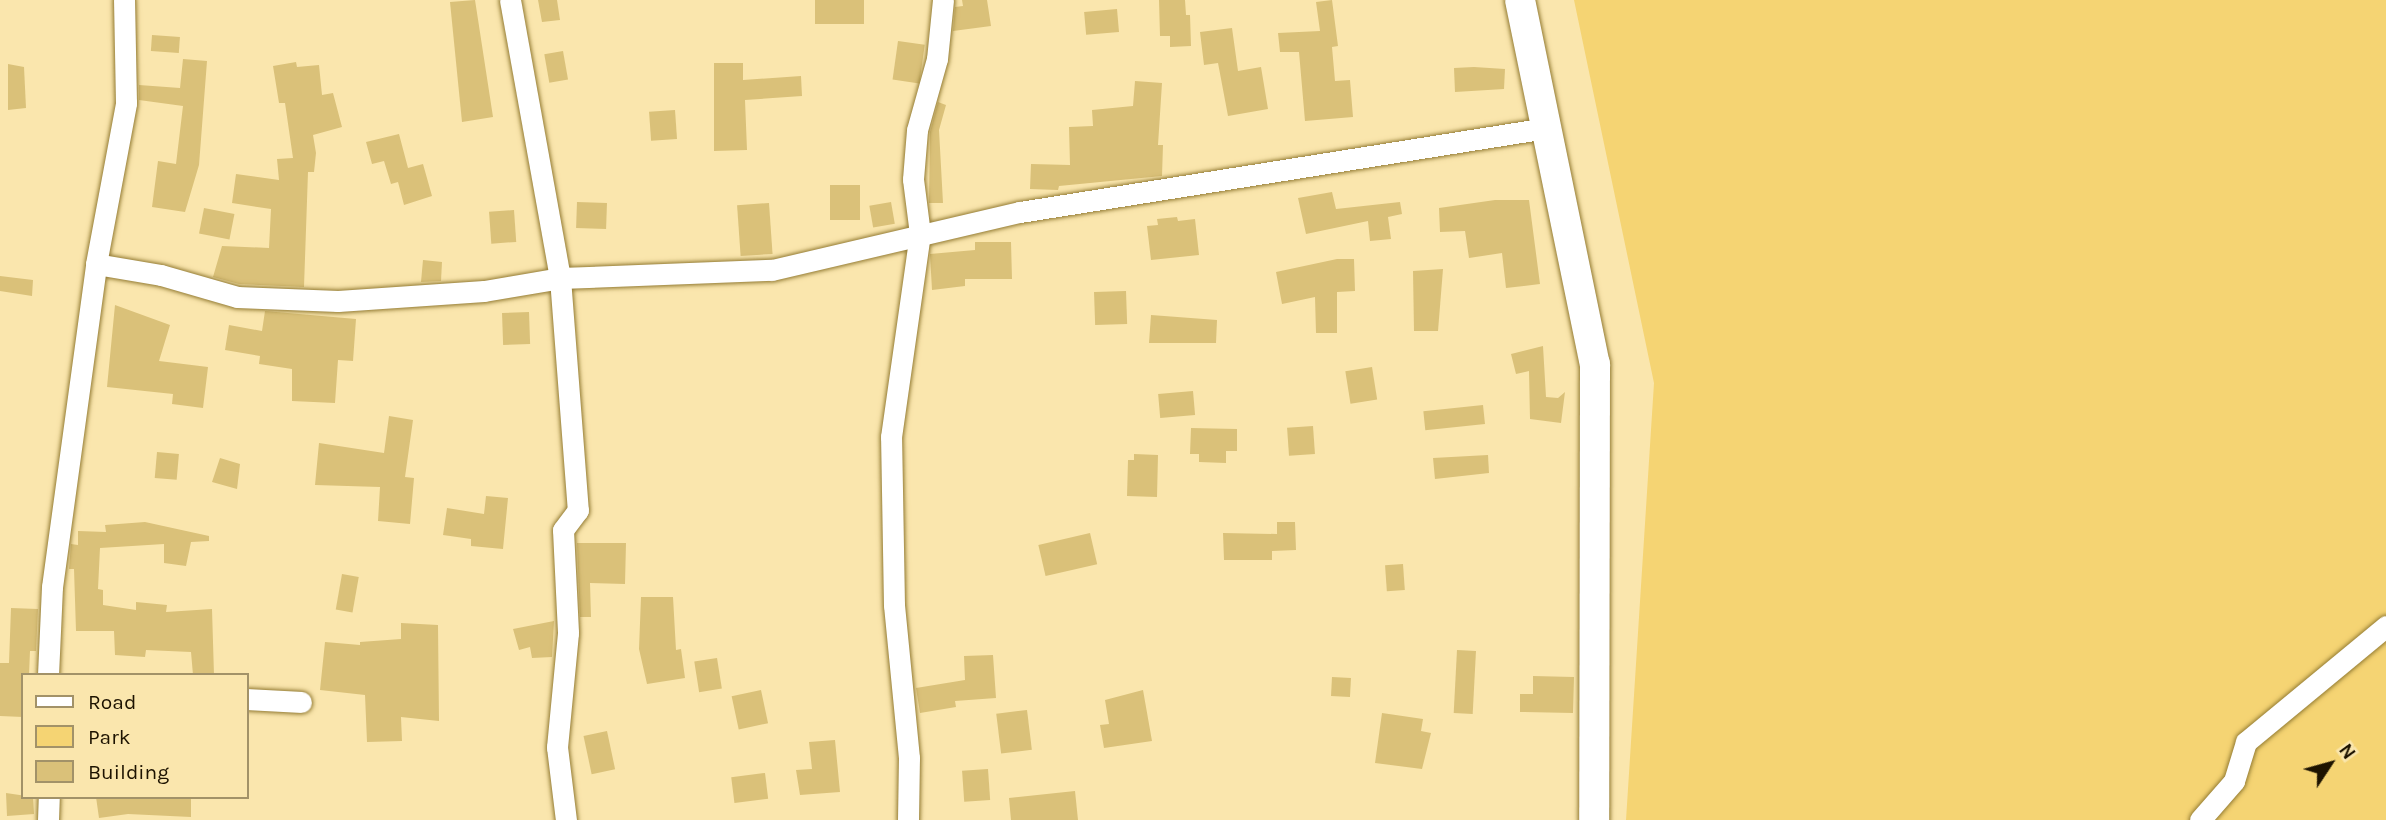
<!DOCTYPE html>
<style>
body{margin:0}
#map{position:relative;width:2386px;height:820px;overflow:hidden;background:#fae6ad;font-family:Karla,sans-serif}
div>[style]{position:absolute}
.green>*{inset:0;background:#f5d473}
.building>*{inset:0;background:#dac179;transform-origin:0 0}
.roads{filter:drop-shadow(0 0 2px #947c34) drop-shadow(0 0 2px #947c34)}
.street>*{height:21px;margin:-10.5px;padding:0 10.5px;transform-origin:10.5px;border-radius:10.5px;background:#fff}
.secondary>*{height:30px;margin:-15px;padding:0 15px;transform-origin:15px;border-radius:15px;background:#fff}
span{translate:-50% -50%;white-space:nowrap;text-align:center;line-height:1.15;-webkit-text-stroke:6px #fae6ad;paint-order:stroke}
.legend{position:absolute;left:21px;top:673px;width:228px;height:126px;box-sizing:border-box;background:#fae6ad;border:2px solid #a29268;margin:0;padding:9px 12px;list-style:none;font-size:21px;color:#1d1300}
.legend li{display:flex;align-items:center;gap:14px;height:35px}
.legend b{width:35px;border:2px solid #a29268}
.north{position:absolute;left:2295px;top:729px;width:70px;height:70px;-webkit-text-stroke:5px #fae6ad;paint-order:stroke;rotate:54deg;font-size:19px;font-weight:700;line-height:28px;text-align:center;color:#1d1300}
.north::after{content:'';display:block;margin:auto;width:24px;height:32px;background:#1d1300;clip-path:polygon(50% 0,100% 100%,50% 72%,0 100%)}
</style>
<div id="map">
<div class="green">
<i style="clip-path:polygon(1574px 0,2386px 0,2386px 820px,1626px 820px,1654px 383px)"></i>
</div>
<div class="building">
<i style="clip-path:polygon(475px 0,493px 117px,462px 122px,450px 2px)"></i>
<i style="clip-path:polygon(538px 0,557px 0,560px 20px,542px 22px)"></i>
<i style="left:864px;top:0;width:24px;height:49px;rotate:90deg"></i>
<i style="clip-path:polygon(962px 0,987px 0,991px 26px,953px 31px,955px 7px,963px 6px)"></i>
<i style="clip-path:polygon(1159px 0,1185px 0,1186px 15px,1190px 15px,1191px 46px,1170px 47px,1170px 36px,1160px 36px)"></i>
<i style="clip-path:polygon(1332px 0,1338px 46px,1332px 47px,1335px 81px,1350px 80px,1353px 117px,1305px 121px,1299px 52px,1280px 52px,1278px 33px,1320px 31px,1316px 2px)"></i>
<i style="left:1117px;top:9px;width:23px;height:33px;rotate:85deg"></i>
<i style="clip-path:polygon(1232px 28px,1238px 71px,1261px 67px,1268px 109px,1228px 116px,1218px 63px,1204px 65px,1200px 32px)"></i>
<i style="left:152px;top:35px;width:28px;height:16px;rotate:4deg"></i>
<i style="left:898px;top:41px;width:27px;height:39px;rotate:8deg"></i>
<i style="left:563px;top:51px;width:29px;height:19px;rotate:80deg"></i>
<i style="clip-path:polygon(183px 59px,207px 61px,199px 165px,185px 212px,152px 207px,158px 161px,176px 164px,183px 106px,139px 100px,139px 85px,180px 88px)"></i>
<i style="clip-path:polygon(296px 62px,297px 67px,319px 65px,322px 95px,333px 93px,342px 127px,313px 135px,316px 153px,314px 172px,308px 172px,304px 287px,239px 284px,213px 277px,222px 246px,269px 248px,271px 209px,232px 203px,236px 174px,279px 180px,277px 159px,293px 158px,285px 103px,279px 103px,273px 66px)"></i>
<i style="clip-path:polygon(714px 63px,743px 63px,743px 80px,801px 76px,802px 96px,745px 100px,747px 150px,714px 151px)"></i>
<i style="clip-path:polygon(8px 64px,24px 67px,26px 108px,8px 110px)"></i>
<i style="clip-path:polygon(1474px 67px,1505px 69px,1504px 89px,1455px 92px,1454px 68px)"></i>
<i style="clip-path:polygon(1135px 81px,1162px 83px,1158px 145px,1163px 145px,1162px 176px,1059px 186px,1058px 190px,1030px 189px,1031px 164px,1070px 165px,1069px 127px,1093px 126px,1092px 110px,1133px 106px)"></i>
<i style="clip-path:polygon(938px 102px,946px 105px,939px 130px,943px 203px,929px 203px,930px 132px)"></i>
<i style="left:675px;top:110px;width:29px;height:26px;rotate:86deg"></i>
<i style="clip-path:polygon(399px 134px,408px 168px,423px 164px,432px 196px,404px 205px,398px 182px,391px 184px,384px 161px,372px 164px,366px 142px)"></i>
<i style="left:830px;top:185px;width:30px;height:35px"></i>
<i style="clip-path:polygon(1332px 192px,1336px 209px,1400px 202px,1402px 214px,1388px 217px,1391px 239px,1370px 241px,1368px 221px,1306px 234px,1298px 198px)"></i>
<i style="clip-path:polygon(1495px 200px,1529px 200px,1540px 284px,1506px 288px,1502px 253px,1469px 258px,1465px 231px,1440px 232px,1439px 208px)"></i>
<i style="left:577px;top:202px;width:30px;height:26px;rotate:2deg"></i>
<i style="left:891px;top:202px;width:22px;height:22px;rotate:80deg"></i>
<i style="left:769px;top:203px;width:51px;height:32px;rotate:86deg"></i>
<i style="left:204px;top:208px;width:31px;height:26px;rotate:11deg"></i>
<i style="left:514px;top:210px;width:32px;height:25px;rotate:86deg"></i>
<i style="clip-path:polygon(1177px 217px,1178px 221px,1195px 219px,1199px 255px,1151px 260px,1147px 226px,1158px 225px,1157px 219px)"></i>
<i style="clip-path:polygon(975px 242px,1011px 242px,1012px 279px,965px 279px,965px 286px,932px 290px,930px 254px,975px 250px)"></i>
<i style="clip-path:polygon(1337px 259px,1354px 259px,1355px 291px,1337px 292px,1337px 333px,1316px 333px,1315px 297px,1282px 304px,1276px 272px)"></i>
<i style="clip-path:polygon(423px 260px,442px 262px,441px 281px,421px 282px)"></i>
<i style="clip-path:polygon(1443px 269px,1438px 331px,1414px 331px,1413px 271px)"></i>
<i style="clip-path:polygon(0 276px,33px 280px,32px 296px,0 291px)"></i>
<i style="left:1126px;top:291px;width:33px;height:32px;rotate:88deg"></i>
<i style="clip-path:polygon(115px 305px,170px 325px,159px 361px,208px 367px,203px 408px,172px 404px,173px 394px,107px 387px)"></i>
<i style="clip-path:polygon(265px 311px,356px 319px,353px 361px,338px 360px,335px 403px,292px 401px,292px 369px,259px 364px,260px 356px,225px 350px,229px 325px,262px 331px)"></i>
<i style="left:529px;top:312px;width:32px;height:27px;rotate:88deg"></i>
<i style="clip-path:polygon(1151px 315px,1217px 320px,1216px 343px,1149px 343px)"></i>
<i style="clip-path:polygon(1543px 346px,1546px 397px,1558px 398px,1565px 392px,1561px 423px,1530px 419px,1529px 371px,1516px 374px,1511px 354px)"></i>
<i style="left:1372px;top:367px;width:33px;height:27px;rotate:81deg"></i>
<i style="left:1193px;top:391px;width:24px;height:35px;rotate:85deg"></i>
<i style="left:1483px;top:405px;width:19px;height:60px;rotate:84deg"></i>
<i style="clip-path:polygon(389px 416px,413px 420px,405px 477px,414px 478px,410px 524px,378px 521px,380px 487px,315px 485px,319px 443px,384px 453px)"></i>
<i style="left:1313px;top:426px;width:28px;height:26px;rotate:86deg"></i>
<i style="clip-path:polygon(1191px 428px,1237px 429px,1237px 451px,1226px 451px,1226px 463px,1199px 462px,1199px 454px,1190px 454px)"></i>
<i style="left:157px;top:452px;width:22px;height:26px;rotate:5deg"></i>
<i style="clip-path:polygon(1134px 454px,1158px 455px,1157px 497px,1127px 496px,1128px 460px,1134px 460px)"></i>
<i style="clip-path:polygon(1488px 455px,1489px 473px,1435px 479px,1433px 458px)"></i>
<i style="clip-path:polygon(220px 458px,240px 464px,237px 489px,212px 482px)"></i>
<i style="clip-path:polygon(486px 496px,508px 498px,503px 549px,471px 546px,471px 539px,443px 535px,447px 508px,484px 514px)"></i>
<i style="clip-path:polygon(145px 522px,209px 536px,209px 541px,191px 542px,186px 566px,164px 563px,164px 544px,100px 548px,98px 589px,103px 590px,103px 605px,136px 610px,136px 602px,167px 605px,166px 612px,212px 609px,214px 675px,193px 675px,191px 652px,146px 650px,145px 657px,115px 655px,114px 631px,76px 631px,74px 569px,69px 569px,71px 544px,78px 545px,78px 531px,106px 532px,105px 525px)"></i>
<i style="clip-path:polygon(1277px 522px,1295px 522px,1296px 550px,1272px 551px,1272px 560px,1224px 560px,1223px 533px,1277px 534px)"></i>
<i style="left:1090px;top:533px;width:32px;height:53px;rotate:77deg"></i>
<i style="clip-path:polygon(577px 543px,626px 543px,625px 584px,590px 583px,591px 617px,580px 617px)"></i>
<i style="left:1403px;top:564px;width:26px;height:18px;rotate:86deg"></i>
<i style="left:342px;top:574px;width:17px;height:36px;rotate:10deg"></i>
<i style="clip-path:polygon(641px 597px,673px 597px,676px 650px,681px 649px,685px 678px,647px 684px,639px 649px)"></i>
<i style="clip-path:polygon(11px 608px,38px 609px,36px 651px,30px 651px,29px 675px,23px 675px,23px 717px,0 716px,0 663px,9px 663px)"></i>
<i style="clip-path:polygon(554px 621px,552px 657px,532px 658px,530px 647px,519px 650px,513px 629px)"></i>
<i style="clip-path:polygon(401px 623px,438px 625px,439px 721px,401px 717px,402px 741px,367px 742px,365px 695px,320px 690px,325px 642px,360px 645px,360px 642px,401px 639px)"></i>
<i style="left:1457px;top:650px;width:19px;height:63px;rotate:3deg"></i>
<i style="clip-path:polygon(993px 655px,996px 698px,955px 701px,956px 707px,920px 713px,916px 688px,965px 680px,964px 656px)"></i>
<i style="left:717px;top:658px;width:31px;height:23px;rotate:81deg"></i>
<i style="clip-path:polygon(1533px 676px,1574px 677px,1573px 713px,1520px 712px,1520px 694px,1533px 694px)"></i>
<i style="left:1332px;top:677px;width:19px;height:19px;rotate:3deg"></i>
<i style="left:761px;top:690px;width:34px;height:30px;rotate:78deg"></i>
<i style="clip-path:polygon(1143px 690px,1152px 741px,1104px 748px,1100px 725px,1109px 724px,1105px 700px)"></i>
<i style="left:1027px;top:710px;width:40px;height:31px;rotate:83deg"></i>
<i style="clip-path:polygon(1382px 713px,1423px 719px,1421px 731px,1431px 733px,1422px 769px,1375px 763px)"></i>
<i style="left:607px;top:731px;width:39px;height:24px;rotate:78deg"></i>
<i style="clip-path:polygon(835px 740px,840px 792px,800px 795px,796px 770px,812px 769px,809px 742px)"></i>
<i style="left:988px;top:769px;width:31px;height:26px;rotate:86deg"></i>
<i style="left:765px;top:773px;width:26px;height:34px;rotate:83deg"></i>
<i style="clip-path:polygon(1075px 791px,1078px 820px,1011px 820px,1009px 798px)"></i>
<i style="clip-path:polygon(6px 793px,33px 797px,34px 814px,7px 816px)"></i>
<i style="clip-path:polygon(96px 797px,191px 797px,191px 817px,128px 814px,99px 818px)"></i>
</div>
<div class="roads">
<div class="street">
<i style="left:510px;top:0;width:282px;rotate:79.8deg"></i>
<i style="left:560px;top:278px;width:233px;rotate:85.6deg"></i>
<i style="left:578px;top:510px;width:25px;rotate:127deg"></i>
<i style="left:563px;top:530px;width:103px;rotate:87.2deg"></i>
<i style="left:568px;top:633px;width:115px;rotate:95.5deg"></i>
<i style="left:557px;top:747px;width:74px;rotate:83deg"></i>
<i style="left:96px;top:264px;width:66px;rotate:9.6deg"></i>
<i style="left:161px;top:275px;width:79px;rotate:16.1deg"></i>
<i style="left:237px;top:297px;width:101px;rotate:2.3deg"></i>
<i style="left:338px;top:301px;width:146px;rotate:-3.9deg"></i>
<i style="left:484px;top:291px;width:77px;rotate:-9.7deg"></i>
<i style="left:560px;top:278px;width:212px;rotate:-2.2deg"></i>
<i style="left:772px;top:270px;width:255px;rotate:-13.2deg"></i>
<i style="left:1020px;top:212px;width:533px;rotate:-9.07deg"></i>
<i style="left:48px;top:675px;width:88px;rotate:-87.4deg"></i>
<i style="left:52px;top:587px;width:326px;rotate:-82.2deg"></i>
<i style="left:96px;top:264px;width:164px;rotate:-79.4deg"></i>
<i style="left:126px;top:103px;width:103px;rotate:-91.1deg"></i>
<i style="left:247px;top:699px;width:54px;rotate:3.2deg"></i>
<i style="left:48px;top:820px;width:23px;rotate:-88deg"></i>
<i style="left:908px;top:820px;width:62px;rotate:-89.1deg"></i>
<i style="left:909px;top:758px;width:154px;rotate:-95.6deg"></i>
<i style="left:894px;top:605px;width:168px;rotate:-91deg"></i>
<i style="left:891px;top:437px;width:205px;rotate:-81.9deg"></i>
<i style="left:920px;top:234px;width:55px;rotate:-97.3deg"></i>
<i style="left:913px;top:179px;width:49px;rotate:-85.3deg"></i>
<i style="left:917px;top:130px;width:74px;rotate:-74.3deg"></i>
<i style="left:937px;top:59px;width:59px;rotate:-84.2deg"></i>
<i style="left:2200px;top:820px;width:52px;rotate:-48.9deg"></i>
<i style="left:2234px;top:781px;width:41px;rotate:-72.9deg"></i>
<i style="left:2246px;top:742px;width:182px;rotate:-39.6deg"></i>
</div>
<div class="secondary">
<i style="left:1520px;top:0;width:372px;rotate:78.4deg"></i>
<i style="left:1595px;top:364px;width:456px;rotate:90.1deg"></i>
</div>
</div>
<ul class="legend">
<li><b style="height:9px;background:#fff"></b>Road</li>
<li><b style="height:19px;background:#f5d473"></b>Park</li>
<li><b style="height:19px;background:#dac179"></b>Building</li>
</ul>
<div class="north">N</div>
</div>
